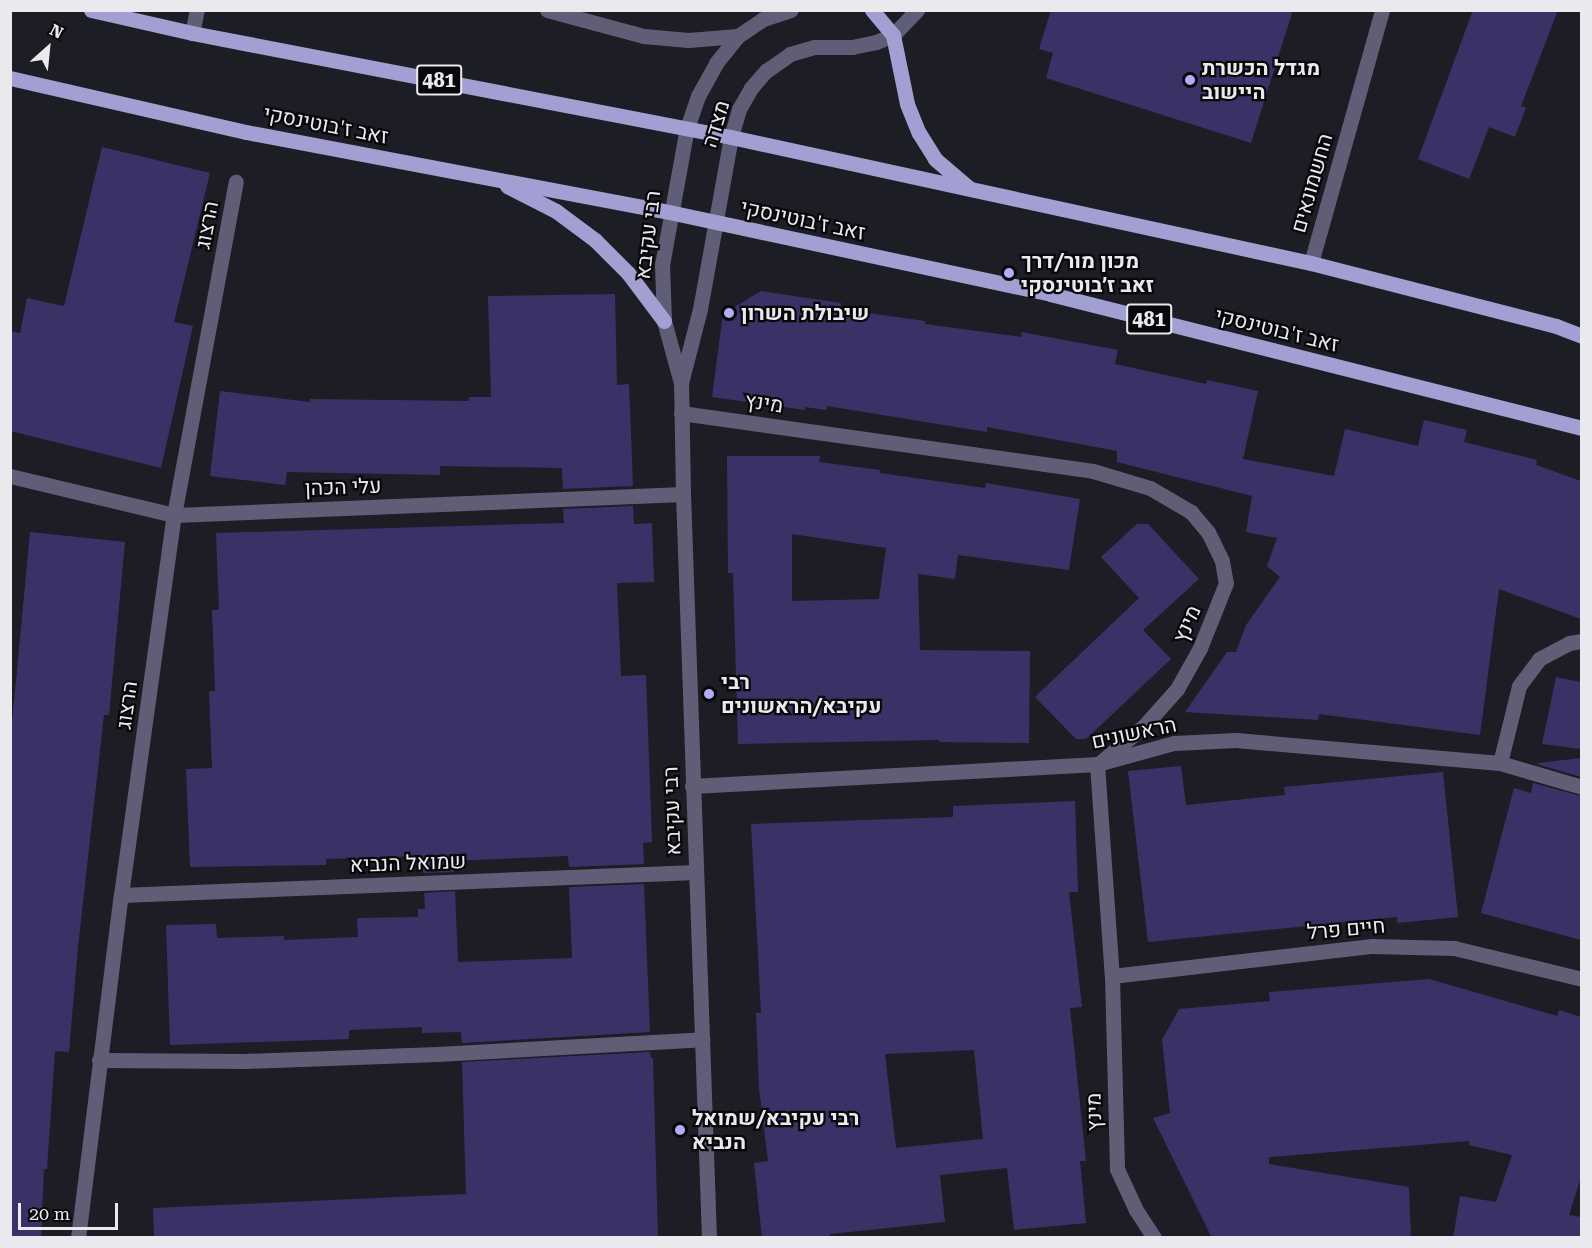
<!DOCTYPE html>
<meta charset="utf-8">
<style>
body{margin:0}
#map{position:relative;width:1592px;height:1248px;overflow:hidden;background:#1d1d25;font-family:"Roboto Serif",Heebo,serif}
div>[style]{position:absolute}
.building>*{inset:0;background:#3a3267}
.minor>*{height:15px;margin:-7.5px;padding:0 7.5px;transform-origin:7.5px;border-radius:7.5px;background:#605e77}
.major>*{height:15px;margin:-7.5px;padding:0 7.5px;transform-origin:7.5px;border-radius:7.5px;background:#a29fd3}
.dots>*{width:16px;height:16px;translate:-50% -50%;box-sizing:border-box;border:3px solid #08080b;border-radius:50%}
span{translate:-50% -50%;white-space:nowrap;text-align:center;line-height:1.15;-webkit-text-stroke:4.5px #08080b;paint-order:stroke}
.shield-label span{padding:2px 4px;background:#08080b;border:2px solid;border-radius:4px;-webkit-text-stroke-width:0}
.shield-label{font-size:20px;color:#e9e9ee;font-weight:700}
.poi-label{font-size:21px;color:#e9e9ee;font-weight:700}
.left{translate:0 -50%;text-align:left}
.street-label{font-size:21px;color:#e9e9ee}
.frame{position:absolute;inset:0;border:12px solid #e9e9ee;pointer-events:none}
.north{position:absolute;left:18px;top:18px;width:60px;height:60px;-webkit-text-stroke:4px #08080b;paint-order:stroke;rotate:27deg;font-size:16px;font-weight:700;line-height:24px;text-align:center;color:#e9e9ee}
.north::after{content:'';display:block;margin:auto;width:21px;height:27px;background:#e9e9ee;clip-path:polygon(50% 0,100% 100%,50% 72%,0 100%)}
.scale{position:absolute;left:18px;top:1203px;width:100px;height:27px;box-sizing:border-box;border:3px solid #e9e9ee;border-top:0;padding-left:8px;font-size:18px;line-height:21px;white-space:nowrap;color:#e9e9ee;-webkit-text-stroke:4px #08080b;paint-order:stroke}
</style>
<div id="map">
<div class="building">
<i style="clip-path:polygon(1051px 10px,1293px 10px,1251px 143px,1046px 78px,1053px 53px,1039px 49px)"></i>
<i style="clip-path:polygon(1473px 10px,1558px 10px,1521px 106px,1526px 108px,1515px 137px,1489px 127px,1469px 179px,1418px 159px)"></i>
<i style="clip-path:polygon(102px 147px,210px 173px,174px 322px,193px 326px,161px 468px,10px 431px,10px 331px,20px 333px,27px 298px,64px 306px)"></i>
<i style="clip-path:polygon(761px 291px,841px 303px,840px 309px,925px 321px,925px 324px,1021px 337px,1022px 332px,1118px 350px,1115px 364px,1206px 384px,1207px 380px,1258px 391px,1243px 459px,1334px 476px,1345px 429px,1418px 446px,1424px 420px,1467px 430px,1464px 442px,1537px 460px,1536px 465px,1581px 481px,1581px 619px,1499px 589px,1480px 735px,1319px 714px,1318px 720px,1185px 712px,1227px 652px,1236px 652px,1246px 625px,1280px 577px,1267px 566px,1277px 538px,1246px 532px,1252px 496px,1117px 462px,1117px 451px,987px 427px,987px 432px,827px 406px,826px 410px,805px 407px,805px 410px,712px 397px,723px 314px)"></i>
<i style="clip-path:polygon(615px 294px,617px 385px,629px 384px,633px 486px,563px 489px,562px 468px,440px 466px,440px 475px,287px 472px,285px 485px,210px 476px,220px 391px,310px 402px,310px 399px,469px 401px,469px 397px,491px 397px,488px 296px)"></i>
<i style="clip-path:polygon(evenodd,727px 456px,820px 456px,819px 462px,880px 470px,880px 473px,985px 488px,986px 483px,1080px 499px,1069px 570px,958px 555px,955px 579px,918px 574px,920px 650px,1030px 651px,1029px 743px,939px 742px,939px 740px,738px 744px,733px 573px,728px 573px,727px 456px,792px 534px,886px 548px,879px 599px,792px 601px,792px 534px)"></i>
<i style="clip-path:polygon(633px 506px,634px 524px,652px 523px,654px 582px,617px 583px,621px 676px,646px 675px,652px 842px,643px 843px,644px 864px,569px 867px,568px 856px,473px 860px,454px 861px,454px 872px,423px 873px,423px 856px,326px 859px,326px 865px,190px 867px,186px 769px,212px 768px,209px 691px,215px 691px,212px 610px,219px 610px,216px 533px,564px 523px,563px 509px)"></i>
<i style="clip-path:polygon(1137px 524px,1148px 524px,1199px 579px,1143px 630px,1171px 659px,1086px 739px,1076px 739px,1035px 697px,1139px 598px,1101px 557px)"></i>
<i style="clip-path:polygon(30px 532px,125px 542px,109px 715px,104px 715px,78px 947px,69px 1052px,55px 1051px,47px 1169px,44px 1169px,41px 1238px,10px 1238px,10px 744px)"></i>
<i style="clip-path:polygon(1556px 677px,1581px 682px,1581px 749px,1542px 744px)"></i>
<i style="clip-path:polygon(1581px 758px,1581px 777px,1537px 764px,1538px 763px)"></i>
<i style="clip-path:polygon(1181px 766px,1186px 805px,1285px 795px,1284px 787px,1443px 772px,1458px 917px,1397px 923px,1397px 917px,1148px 942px,1128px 771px)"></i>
<i style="clip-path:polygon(1533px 783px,1581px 796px,1581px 940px,1481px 913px,1514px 788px,1531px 793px)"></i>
<i style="clip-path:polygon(evenodd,1075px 801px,1078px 892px,1069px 892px,1082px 1007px,1070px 1008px,1086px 1161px,1080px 1161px,1086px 1223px,1014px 1230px,1007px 1168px,940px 1175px,945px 1222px,830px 1234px,831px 1238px,762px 1238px,754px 1163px,768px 1161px,759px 1088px,756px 1013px,761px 1013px,751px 824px,953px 817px,953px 806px,1075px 801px,974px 1050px,983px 1139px,896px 1148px,885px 1054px,974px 1050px)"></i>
<i style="clip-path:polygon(644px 884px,650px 1032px,462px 1043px,461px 1032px,422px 1033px,422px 1027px,349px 1030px,349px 1039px,170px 1045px,166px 925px,216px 924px,217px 938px,284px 936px,284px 940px,358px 937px,357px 918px,418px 917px,418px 909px,425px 909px,424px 893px,455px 891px,458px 962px,572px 958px,569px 887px)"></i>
<i style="clip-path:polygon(1429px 979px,1557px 1016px,1559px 1010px,1581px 1017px,1581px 1177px,1569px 1215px,1581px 1217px,1581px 1238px,1453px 1238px,1460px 1196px,1496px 1202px,1512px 1155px,1469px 1145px,1469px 1141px,1269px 1157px,1269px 1164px,1409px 1187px,1411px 1238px,1212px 1238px,1153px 1118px,1170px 1113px,1162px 1040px,1179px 1009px,1270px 1001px,1269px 992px)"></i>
<i style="clip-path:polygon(650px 1052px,651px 1058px,653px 1058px,658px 1238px,154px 1238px,153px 1208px,466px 1194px,462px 1062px)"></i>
</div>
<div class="minor">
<i style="left:547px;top:10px;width:100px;rotate:15deg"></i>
<i style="left:644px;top:36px;width:44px;rotate:5.2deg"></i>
<i style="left:688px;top:40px;width:50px;rotate:-4.6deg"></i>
<i style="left:192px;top:33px;width:24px;rotate:-78deg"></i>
<i style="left:1311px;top:263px;width:263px;rotate:-74.3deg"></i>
<i style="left:681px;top:383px;width:64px;rotate:-105.3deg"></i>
<i style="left:664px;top:321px;width:56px;rotate:-92deg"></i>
<i style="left:662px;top:265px;width:139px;rotate:-79.7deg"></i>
<i style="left:687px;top:128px;width:34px;rotate:-71deg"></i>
<i style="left:698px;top:96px;width:38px;rotate:-61deg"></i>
<i style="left:716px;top:63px;width:35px;rotate:-51deg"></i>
<i style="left:738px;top:36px;width:30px;rotate:-34deg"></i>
<i style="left:763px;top:19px;width:29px;rotate:-18deg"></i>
<i style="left:681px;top:413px;width:416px;rotate:8deg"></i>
<i style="left:1093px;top:471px;width:59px;rotate:16.6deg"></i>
<i style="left:1150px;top:488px;width:48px;rotate:30.3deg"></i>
<i style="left:1191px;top:512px;width:26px;rotate:50deg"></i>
<i style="left:1208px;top:532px;width:32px;rotate:64deg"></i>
<i style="left:1222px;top:561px;width:22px;rotate:80deg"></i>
<i style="left:1226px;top:583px;width:70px;rotate:111.8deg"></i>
<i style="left:1200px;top:648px;width:47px;rotate:119.3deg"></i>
<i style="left:1177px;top:689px;width:50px;rotate:131.7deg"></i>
<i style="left:1144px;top:726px;width:55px;rotate:140.2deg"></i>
<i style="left:10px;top:476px;width:169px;rotate:13.4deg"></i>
<i style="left:174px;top:515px;width:509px;rotate:-2.36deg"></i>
<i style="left:1500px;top:763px;width:79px;rotate:-76.1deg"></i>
<i style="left:1519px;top:686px;width:34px;rotate:-53deg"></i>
<i style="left:1539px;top:659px;width:34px;rotate:-28deg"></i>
<i style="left:1569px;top:643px;width:13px;rotate:-9deg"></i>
<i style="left:1097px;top:764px;width:213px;rotate:86deg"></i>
<i style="left:1112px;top:976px;width:193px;rotate:88.5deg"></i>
<i style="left:1117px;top:1169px;width:45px;rotate:65.1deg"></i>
<i style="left:1136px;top:1210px;width:33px;rotate:57deg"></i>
<i style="left:692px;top:786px;width:406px;rotate:-3.1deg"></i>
<i style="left:1097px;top:764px;width:80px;rotate:-15.3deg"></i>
<i style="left:1174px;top:743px;width:62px;rotate:-2.8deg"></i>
<i style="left:1236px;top:740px;width:265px;rotate:5deg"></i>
<i style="left:1500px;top:763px;width:85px;rotate:16.3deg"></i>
<i style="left:121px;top:895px;width:575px;rotate:-2.29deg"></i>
<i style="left:1112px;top:976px;width:262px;rotate:-6.6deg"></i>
<i style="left:1372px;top:946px;width:82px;rotate:1.4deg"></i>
<i style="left:1454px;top:948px;width:132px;rotate:13.6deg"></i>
<i style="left:99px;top:1060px;width:146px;rotate:0.4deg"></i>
<i style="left:245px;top:1061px;width:192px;rotate:-2.1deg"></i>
<i style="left:437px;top:1054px;width:266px;rotate:-3.2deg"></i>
<i style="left:78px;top:1238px;width:346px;rotate:-82.9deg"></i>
<i style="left:121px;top:895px;width:384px;rotate:-82.1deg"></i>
<i style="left:174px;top:515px;width:339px;rotate:-79.5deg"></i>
<i style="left:709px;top:1238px;width:744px;rotate:-92deg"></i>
<i style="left:683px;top:494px;width:111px;rotate:-91deg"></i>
<i style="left:681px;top:383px;width:76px;rotate:-75.6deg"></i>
<i style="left:700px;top:309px;width:175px;rotate:-79.8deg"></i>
<i style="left:731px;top:137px;width:29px;rotate:-74deg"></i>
<i style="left:739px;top:109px;width:24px;rotate:-60deg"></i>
<i style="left:751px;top:88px;width:23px;rotate:-49deg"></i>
<i style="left:766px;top:71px;width:29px;rotate:-35deg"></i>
<i style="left:790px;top:54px;width:26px;rotate:-16deg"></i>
<i style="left:815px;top:47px;width:37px"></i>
<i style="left:852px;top:47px;width:25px;rotate:-12deg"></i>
<i style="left:876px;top:42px;width:18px;rotate:-22deg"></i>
<i style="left:893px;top:35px;width:35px;rotate:-46deg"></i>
</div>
<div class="major">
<i style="left:91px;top:10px;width:104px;rotate:12.8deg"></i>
<i style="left:192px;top:33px;width:549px;rotate:10.92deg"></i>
<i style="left:731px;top:137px;width:594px;rotate:12.26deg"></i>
<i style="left:1311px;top:263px;width:253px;rotate:14.4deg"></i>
<i style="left:1556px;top:326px;width:28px;rotate:21deg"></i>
<i style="left:872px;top:10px;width:33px;rotate:50deg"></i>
<i style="left:893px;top:35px;width:70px;rotate:78.5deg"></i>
<i style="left:907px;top:104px;width:31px;rotate:68deg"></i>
<i style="left:919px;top:133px;width:31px;rotate:58deg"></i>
<i style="left:935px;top:159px;width:45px;rotate:40.5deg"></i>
<i style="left:10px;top:78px;width:242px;rotate:12.9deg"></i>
<i style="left:246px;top:132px;width:430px;rotate:10.7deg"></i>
<i style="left:669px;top:212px;width:390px;rotate:12.1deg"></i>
<i style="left:1050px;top:294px;width:549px;rotate:14.14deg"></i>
<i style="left:507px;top:186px;width:55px;rotate:27deg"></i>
<i style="left:556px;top:211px;width:49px;rotate:36.6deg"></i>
<i style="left:595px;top:240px;width:47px;rotate:45deg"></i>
<i style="left:628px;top:273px;width:60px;rotate:53.1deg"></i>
</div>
<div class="dots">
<i style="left:1190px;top:80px;background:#b3adf9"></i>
<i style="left:1009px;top:273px;background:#b3adf9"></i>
<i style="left:729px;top:313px;background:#b3adf9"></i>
<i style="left:709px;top:694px;background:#b3adf9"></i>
<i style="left:680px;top:1130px;background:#b3adf9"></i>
</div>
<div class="shield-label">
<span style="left:439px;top:80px">481</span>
<span style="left:1149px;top:319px">481</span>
</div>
<div class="poi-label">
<span class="left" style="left:1202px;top:80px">מגדל הכשרת<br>היישוב</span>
<span class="left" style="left:1021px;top:273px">מכון מור/דרך<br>זאב ז׳בוטינסקי</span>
<span class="left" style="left:741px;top:313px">שיבולת השרון</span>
<span class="left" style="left:721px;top:694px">רבי<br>עקיבא/הראשונים</span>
<span class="left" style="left:692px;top:1130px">רבי עקיבא/שמואל<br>הנביא</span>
</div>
<div class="street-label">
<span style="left:716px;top:124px;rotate:-73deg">מצדה</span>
<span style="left:326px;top:125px;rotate:11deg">זאב ז'בוטינסקי</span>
<span style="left:1312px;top:183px;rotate:-74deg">החשמונאים</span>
<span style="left:803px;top:220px;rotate:12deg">זאב ז'בוטינסקי</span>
<span style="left:207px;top:225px;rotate:-79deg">הרצוג</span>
<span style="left:648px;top:235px;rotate:-83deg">רבי עקיבא</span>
<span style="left:1277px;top:330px;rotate:14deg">זאב ז'בוטינסקי</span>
<span style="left:764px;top:403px;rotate:8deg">מינץ</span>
<span style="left:343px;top:487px;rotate:-2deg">עלי הכהן</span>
<span style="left:1187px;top:624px;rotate:-66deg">מינץ</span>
<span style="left:127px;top:705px;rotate:-82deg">הרצוג</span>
<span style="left:1134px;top:733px;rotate:-12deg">הראשונים</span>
<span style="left:672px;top:811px;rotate:-92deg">רבי עקיבא</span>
<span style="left:408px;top:863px;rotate:-2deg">שמואל הנביא</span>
<span style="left:1346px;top:929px;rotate:-5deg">חיים פרל</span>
<span style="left:1094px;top:1112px;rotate:-91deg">מינץ</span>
</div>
<div class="frame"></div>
<div class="north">N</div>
<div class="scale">20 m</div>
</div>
